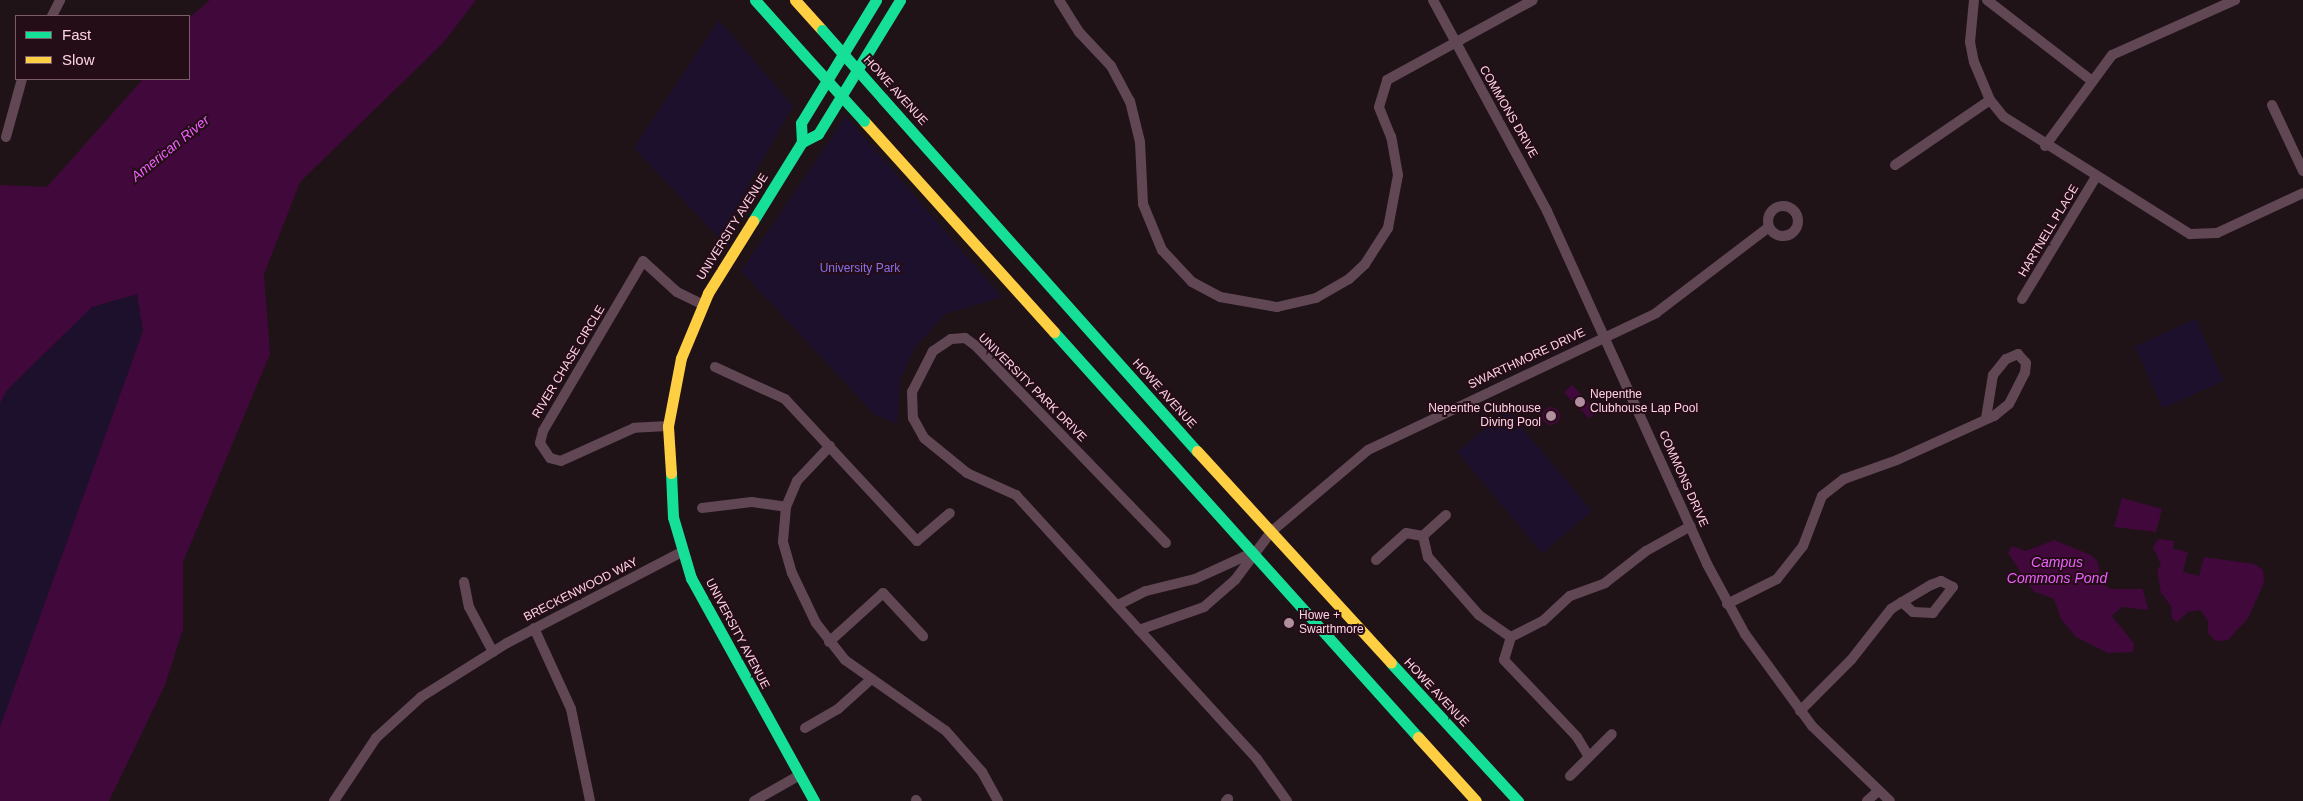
<!DOCTYPE html>
<style>
body{margin:0}
#map{position:relative;width:2303px;height:801px;overflow:hidden;background:#1f1318;font-family:Helvetica,sans-serif}
div>[style]{position:absolute}
.green>*{inset:0;background:#1c102d;transform-origin:0 0}
.water>*{inset:0;background:#41083c;transform-origin:0 0}
.round{border-radius:50%}
.street>*{height:10px;margin:-5px;padding:0 5px;transform-origin:5px;border-radius:5px;background:#614754}
.street>.ring{margin:-5px;padding:0;box-sizing:content-box;background:none;border:10px solid #614754;border-radius:50%}
.fast>*{height:11px;margin:-5.5px;padding:0 5.5px;transform-origin:5.5px;border-radius:5.5px;background:#16e098}
.slow>*{height:11px;margin:-5.5px;padding:0 5.5px;transform-origin:5.5px;border-radius:5.5px;background:#ffcf43}
.fast-bridge>*{height:11px;margin:-5.5px;padding:0 5.5px;transform-origin:5.5px;border-radius:5.5px;background:#16e098}
.dots>*{width:14px;height:14px;translate:-50% -50%;box-sizing:border-box;border:2px solid #250d17;border-radius:50%}
span{translate:-50% -50%;white-space:nowrap;text-align:center;line-height:1.15;-webkit-text-stroke:4px #250d17;paint-order:stroke}
.street-label{font-size:12px;color:#ffd2e6}
.park-label{font-size:12px;color:#8670ea}
.poi-label{font-size:12px;color:#ffd2e6}
.left{translate:0 -50%;text-align:left}
.right{translate:-100% -50%;text-align:right}
.water-label{font-size:14px;color:#ee60ff;font-style:italic}
.legend{position:absolute;left:15px;top:15px;width:175px;height:65px;box-sizing:border-box;background:#250d17;border:1px solid #7c5c6a;margin:0;padding:6px 9px;list-style:none;font-size:15px;color:#ffd2e6}
.legend li{display:flex;align-items:center;gap:10px;height:25px}
.legend b{width:25px;border:1px solid #7c5c6a}
</style>
<div id="map">
<div class="green">
<i style="clip-path:polygon(719px 20px,793px 106px,719px 238px,634px 148px)"></i>
<i style="clip-path:polygon(846px 116px,1002px 297px,946px 314px,915px 347px,900px 380px,897px 424px,874px 414px,741px 271px)"></i>
<i style="clip-path:polygon(137px 294px,143px 331px,0 727px,0 403px,7px 390px,92px 307px)"></i>
<i style="left:2196px;top:319px;width:68px;height:67px;rotate:66deg"></i>
<i style="left:1507px;top:410px;width:132px;height:65px;rotate:50deg"></i>
</div>
<div class="water">
<i style="clip-path:polygon(210px 0,476px 0,444px 42px,300px 182px,264px 274px,270px 354px,183px 562px,183px 629px,165px 685px,109px 801px,0 801px,0 727px,143px 331px,137px 294px,92px 307px,7px 390px,0 403px,0 185px,47px 187px,143px 79px,189px 79px,189px 18px)"></i>
<i style="left:1572px;top:385px;width:36px;height:11px;rotate:46deg"></i>
<i class="round" style="left:1542px;top:407px;width:18px;height:18px"></i>
<i style="clip-path:polygon(2122px 498px,2162px 509px,2156px 532px,2114px 527px)"></i>
<i style="clip-path:polygon(2158px 539px,2174px 541px,2173px 549px,2188px 552px,2183px 572px,2199px 576px,2204px 557px,2254px 564px,2263px 570px,2264px 583px,2248px 618px,2228px 640px,2216px 641px,2208px 633px,2208px 621px,2200px 610px,2188px 612px,2177px 622px,2172px 619px,2171px 606px,2161px 593px,2157px 570px,2161px 565px,2153px 547px)"></i>
<i style="clip-path:polygon(2054px 540px,2091px 555px,2098px 562px,2101px 583px,2111px 589px,2143px 589px,2148px 610px,2122px 607px,2112px 616px,2134px 644px,2133px 652px,2108px 653px,2076px 637px,2061px 619px,2054px 599px,2033px 591px,2008px 553px,2012px 546px,2026px 551px)"></i>
</div>
<div class="street">
<i style="left:1059px;top:0;width:38px;rotate:58deg"></i>
<i style="left:1079px;top:32px;width:47px;rotate:46.7deg"></i>
<i style="left:1111px;top:66px;width:40px;rotate:62deg"></i>
<i style="left:1130px;top:101px;width:42px;rotate:76.3deg"></i>
<i style="left:1140px;top:142px;width:62px;rotate:87.2deg"></i>
<i style="left:1143px;top:204px;width:50px;rotate:67.6deg"></i>
<i style="left:1162px;top:250px;width:44px;rotate:46.8deg"></i>
<i style="left:1192px;top:282px;width:32px;rotate:28deg"></i>
<i style="left:1220px;top:297px;width:58px;rotate:10deg"></i>
<i style="left:1277px;top:307px;width:40px;rotate:-13deg"></i>
<i style="left:1316px;top:298px;width:38px;rotate:-30deg"></i>
<i style="left:1349px;top:279px;width:22px;rotate:-43deg"></i>
<i style="left:1365px;top:264px;width:43px;rotate:-57.4deg"></i>
<i style="left:1388px;top:228px;width:54px;rotate:-79.3deg"></i>
<i style="left:1398px;top:175px;width:39px;rotate:-100deg"></i>
<i style="left:1391px;top:137px;width:32px;rotate:-112deg"></i>
<i style="left:1379px;top:107px;width:28px;rotate:-73deg"></i>
<i style="left:1387px;top:80px;width:166px;rotate:-28.7deg"></i>
<i style="left:1433px;top:0;width:240px;rotate:61.6deg"></i>
<i style="left:1547px;top:211px;width:388px;rotate:65.6deg"></i>
<i style="left:1707px;top:564px;width:80px;rotate:61.5deg"></i>
<i style="left:1745px;top:634px;width:114px;rotate:53.9deg"></i>
<i style="left:1812px;top:726px;width:108px;rotate:43.9deg"></i>
<i style="left:1974px;top:0;width:42px;rotate:95.4deg"></i>
<i style="left:1970px;top:42px;width:20px;rotate:79deg"></i>
<i style="left:1974px;top:62px;width:41px;rotate:67.2deg"></i>
<i style="left:1990px;top:100px;width:22px;rotate:51deg"></i>
<i style="left:2004px;top:117px;width:220px;rotate:32.2deg"></i>
<i style="left:2190px;top:234px;width:27px;rotate:-2deg"></i>
<i style="left:2217px;top:233px;width:95px;rotate:-24.9deg"></i>
<i style="left:1987px;top:0;width:131px;rotate:37.6deg"></i>
<i style="left:52px;top:16px;width:18px;rotate:-63deg"></i>
<i style="left:2272px;top:105px;width:73px;rotate:64.8deg"></i>
<i style="left:6px;top:137px;width:60px;rotate:-74.6deg"></i>
<i style="left:2045px;top:146px;width:113px;rotate:-53.6deg"></i>
<i style="left:2112px;top:55px;width:135px;rotate:-24.1deg"></i>
<i style="left:1895px;top:165px;width:115px;rotate:-34.4deg"></i>
<i class="ring" style="left:1768px;top:206px;width:20px;height:20px"></i>
<i style="left:2022px;top:299px;width:143px;rotate:-58.8deg"></i>
<i style="left:715px;top:367px;width:77px;rotate:24.6deg"></i>
<i style="left:785px;top:399px;width:194px;rotate:47.1deg"></i>
<i style="left:917px;top:541px;width:43px;rotate:-40.3deg"></i>
<i style="left:668px;top:426px;width:34px;rotate:177deg"></i>
<i style="left:634px;top:428px;width:80px;rotate:155.7deg"></i>
<i style="left:561px;top:461px;width:11px;rotate:-165deg"></i>
<i style="left:550px;top:458px;width:18px;rotate:-124deg"></i>
<i style="left:540px;top:443px;width:12px;rotate:-76deg"></i>
<i style="left:543px;top:431px;width:197px;rotate:-59.5deg"></i>
<i style="left:643px;top:261px;width:46px;rotate:42.4deg"></i>
<i style="left:677px;top:292px;width:28px;rotate:26deg"></i>
<i style="left:830px;top:446px;width:48px;rotate:133.3deg"></i>
<i style="left:797px;top:481px;width:28px;rotate:113deg"></i>
<i style="left:786px;top:507px;width:35px;rotate:95deg"></i>
<i style="left:783px;top:542px;width:32px;rotate:74deg"></i>
<i style="left:792px;top:573px;width:55px;rotate:64.4deg"></i>
<i style="left:816px;top:623px;width:47px;rotate:51.9deg"></i>
<i style="left:845px;top:660px;width:123px;rotate:35.1deg"></i>
<i style="left:946px;top:731px;width:55px;rotate:48.7deg"></i>
<i style="left:982px;top:772px;width:33px;rotate:61deg"></i>
<i style="left:702px;top:508px;width:50px;rotate:-6.8deg"></i>
<i style="left:752px;top:502px;width:34px;rotate:8deg"></i>
<i style="left:1446px;top:515px;width:31px;rotate:138deg"></i>
<i style="left:1423px;top:536px;width:22px;rotate:77deg"></i>
<i style="left:1428px;top:557px;width:77px;rotate:48.7deg"></i>
<i style="left:1479px;top:615px;width:39px;rotate:35deg"></i>
<i style="left:1511px;top:637px;width:36px;rotate:-27deg"></i>
<i style="left:1543px;top:621px;width:37px;rotate:-43deg"></i>
<i style="left:1570px;top:596px;width:37px;rotate:-20deg"></i>
<i style="left:1605px;top:583px;width:52px;rotate:-38deg"></i>
<i style="left:1646px;top:551px;width:51px;rotate:-29.1deg"></i>
<i style="left:1166px;top:543px;width:274px;rotate:-134deg"></i>
<i style="left:976px;top:346px;width:14px;rotate:-144deg"></i>
<i style="left:965px;top:338px;width:14px;rotate:176deg"></i>
<i style="left:951px;top:339px;width:22px;rotate:146deg"></i>
<i style="left:933px;top:351px;width:46px;rotate:117.1deg"></i>
<i style="left:912px;top:392px;width:26px;rotate:88deg"></i>
<i style="left:913px;top:418px;width:23px;rotate:61deg"></i>
<i style="left:924px;top:438px;width:55px;rotate:39.1deg"></i>
<i style="left:967px;top:473px;width:54px;rotate:24.2deg"></i>
<i style="left:1016px;top:495px;width:357px;rotate:47.6deg"></i>
<i style="left:1257px;top:759px;width:52px;rotate:54.5deg"></i>
<i style="left:1376px;top:560px;width:40px;rotate:-42deg"></i>
<i style="left:1406px;top:533px;width:17px;rotate:10deg"></i>
<i style="left:464px;top:582px;width:25px;rotate:79deg"></i>
<i style="left:469px;top:607px;width:51px;rotate:61.9deg"></i>
<i style="left:1727px;top:604px;width:56px;rotate:-26.6deg"></i>
<i style="left:1777px;top:579px;width:42px;rotate:-51.8deg"></i>
<i style="left:1803px;top:546px;width:53px;rotate:-69.2deg"></i>
<i style="left:1822px;top:496px;width:28px;rotate:-38deg"></i>
<i style="left:1844px;top:479px;width:56px;rotate:-19.7deg"></i>
<i style="left:1897px;top:460px;width:107px;rotate:-24.4deg"></i>
<i style="left:1994px;top:416px;width:19px;rotate:-39deg"></i>
<i style="left:2009px;top:404px;width:35px;rotate:-63deg"></i>
<i style="left:2025px;top:373px;width:10px;rotate:-84deg"></i>
<i style="left:2026px;top:363px;width:12px;rotate:-132deg"></i>
<i style="left:2018px;top:354px;width:13px;rotate:157deg"></i>
<i style="left:2006px;top:359px;width:21px;rotate:129deg"></i>
<i style="left:1993px;top:375px;width:44px;rotate:99.2deg"></i>
<i style="left:1118px;top:605px;width:31px;rotate:-27deg"></i>
<i style="left:1146px;top:591px;width:50px;rotate:-13.8deg"></i>
<i style="left:1195px;top:579px;width:63px;rotate:-24.5deg"></i>
<i style="left:534px;top:628px;width:89px;rotate:65.4deg"></i>
<i style="left:571px;top:709px;width:94px;rotate:78.3deg"></i>
<i style="left:1139px;top:630px;width:69px;rotate:-19.5deg"></i>
<i style="left:1204px;top:607px;width:41px;rotate:-41.1deg"></i>
<i style="left:1235px;top:580px;width:60px;rotate:-53.1deg"></i>
<i style="left:1271px;top:532px;width:127px;rotate:-40.2deg"></i>
<i style="left:1368px;top:450px;width:319px;rotate:-25.4deg"></i>
<i style="left:1656px;top:313px;width:142px;rotate:-37.3deg"></i>
<i style="left:1511px;top:637px;width:24px;rotate:107deg"></i>
<i style="left:1504px;top:660px;width:106px;rotate:46.5deg"></i>
<i style="left:1577px;top:737px;width:23px;rotate:59deg"></i>
<i style="left:829px;top:642px;width:73px;rotate:-42.2deg"></i>
<i style="left:883px;top:593px;width:59px;rotate:47.1deg"></i>
<i style="left:1800px;top:711px;width:72px;rotate:-45deg"></i>
<i style="left:1851px;top:660px;width:65px;rotate:-51.9deg"></i>
<i style="left:1891px;top:609px;width:13px;rotate:-32deg"></i>
<i style="left:1902px;top:602px;width:8px;rotate:-30deg"></i>
<i style="left:1909px;top:598px;width:26px;rotate:-31deg"></i>
<i style="left:1931px;top:585px;width:11px;rotate:-22deg"></i>
<i style="left:1941px;top:581px;width:13px;rotate:27deg"></i>
<i style="left:1953px;top:587px;width:33px;rotate:128deg"></i>
<i style="left:1933px;top:613px;width:20px;rotate:-177deg"></i>
<i style="left:1913px;top:612px;width:15px;rotate:-138deg"></i>
<i style="left:805px;top:728px;width:38px;rotate:-30deg"></i>
<i style="left:838px;top:709px;width:42px;rotate:-42.1deg"></i>
<i style="left:1570px;top:776px;width:59px;rotate:-45deg"></i>
<i style="left:916px;top:800px;width:1px;rotate:45deg"></i>
<i style="left:334px;top:801px;width:76px;rotate:-56.3deg"></i>
<i style="left:376px;top:738px;width:61px;rotate:-42.3deg"></i>
<i style="left:421px;top:697px;width:102px;rotate:-32.1deg"></i>
<i style="left:507px;top:643px;width:197px;rotate:-27.5deg"></i>
<i style="left:754px;top:801px;width:53px;rotate:-29.5deg"></i>
<i style="left:1226px;top:801px;width:3px;rotate:-45deg"></i>
<i style="left:1867px;top:801px;width:15px;rotate:-42deg"></i>
</div>
<div class="fast">
<i style="left:755px;top:0;width:74px;rotate:48.3deg"></i>
<i style="left:883px;top:99px;width:472px;rotate:48.3deg"></i>
<i style="left:802px;top:142px;width:19px;rotate:-93deg"></i>
<i style="left:801px;top:123px;width:144px;rotate:-58.6deg"></i>
<i style="left:753px;top:221px;width:93px;rotate:-58.2deg"></i>
<i style="left:802px;top:142px;width:18px;rotate:-27deg"></i>
<i style="left:818px;top:134px;width:157px;rotate:-58.5deg"></i>
<i style="left:1054px;top:332px;width:545px;rotate:48.05deg"></i>
<i style="left:671px;top:473px;width:44px;rotate:87.4deg"></i>
<i style="left:673px;top:517px;width:64px;rotate:73.6deg"></i>
<i style="left:691px;top:578px;width:255px;rotate:61.1deg"></i>
<i style="left:1391px;top:663px;width:188px;rotate:47.4deg"></i>
</div>
<div class="slow">
<i style="left:795px;top:0;width:40px;rotate:48deg"></i>
<i style="left:864px;top:121px;width:284px;rotate:48deg"></i>
<i style="left:1197px;top:451px;width:287px;rotate:47.5deg"></i>
<i style="left:671px;top:473px;width:47px;rotate:-93.7deg"></i>
<i style="left:668px;top:426px;width:69px;rotate:-79.2deg"></i>
<i style="left:681px;top:358px;width:70px;rotate:-67.4deg"></i>
<i style="left:708px;top:293px;width:85px;rotate:-58deg"></i>
<i style="left:1418px;top:737px;width:86px;rotate:47.8deg"></i>
</div>
<div class="fast-bridge">
<i style="left:822px;top:30px;width:92px;rotate:48.5deg"></i>
<i style="left:804px;top:55px;width:89px;rotate:47.7deg"></i>
</div>
<div class="dots">
<i style="left:1580px;top:402px;background:#b18f9e"></i>
<i style="left:1551px;top:416px;background:#b18f9e"></i>
<i style="left:1289px;top:623px;background:#b18f9e"></i>
</div>
<div class="street-label">
<span style="left:895px;top:91px;rotate:48deg">HOWE AVENUE</span>
<span style="left:1508px;top:112px;rotate:60deg">COMMONS DRIVE</span>
<span style="left:733px;top:227px;rotate:-58deg">UNIVERSITY AVENUE</span>
<span style="left:2049px;top:231px;rotate:-59deg">HARTNELL PLACE</span>
<span style="left:1527px;top:359px;rotate:-25deg">SWARTHMORE DRIVE</span>
<span style="left:569px;top:362px;rotate:-59deg">RIVER CHASE CIRCLE</span>
<span style="left:1032px;top:388px;rotate:45deg">UNIVERSITY PARK DRIVE</span>
<span style="left:1164px;top:394px;rotate:48deg">HOWE AVENUE</span>
<span style="left:1683px;top:479px;rotate:66deg">COMMONS DRIVE</span>
<span style="left:581px;top:590px;rotate:-27deg">BRECKENWOOD WAY</span>
<span style="left:737px;top:634px;rotate:62deg">UNIVERSITY AVENUE</span>
<span style="left:1436px;top:693px;rotate:47deg">HOWE AVENUE</span>
</div>
<div class="park-label">
<span style="left:860px;top:269px">University Park</span>
</div>
<div class="poi-label">
<span class="left" style="left:1590px;top:402px">Nepenthe<br>Clubhouse Lap Pool</span>
<span class="right" style="left:1541px;top:416px">Nepenthe Clubhouse<br>Diving Pool</span>
<span class="left" style="left:1299px;top:623px">Howe +<br>Swarthmore</span>
</div>
<div class="water-label">
<span style="left:170px;top:148px;rotate:-39deg">American River</span>
<span style="left:2057px;top:570px">Campus<br>Commons Pond</span>
</div>
<ul class="legend">
<li><b style="height:6px;background:#16e098"></b>Fast</li>
<li><b style="height:6px;background:#ffcf43"></b>Slow</li>
</ul>
</div>
